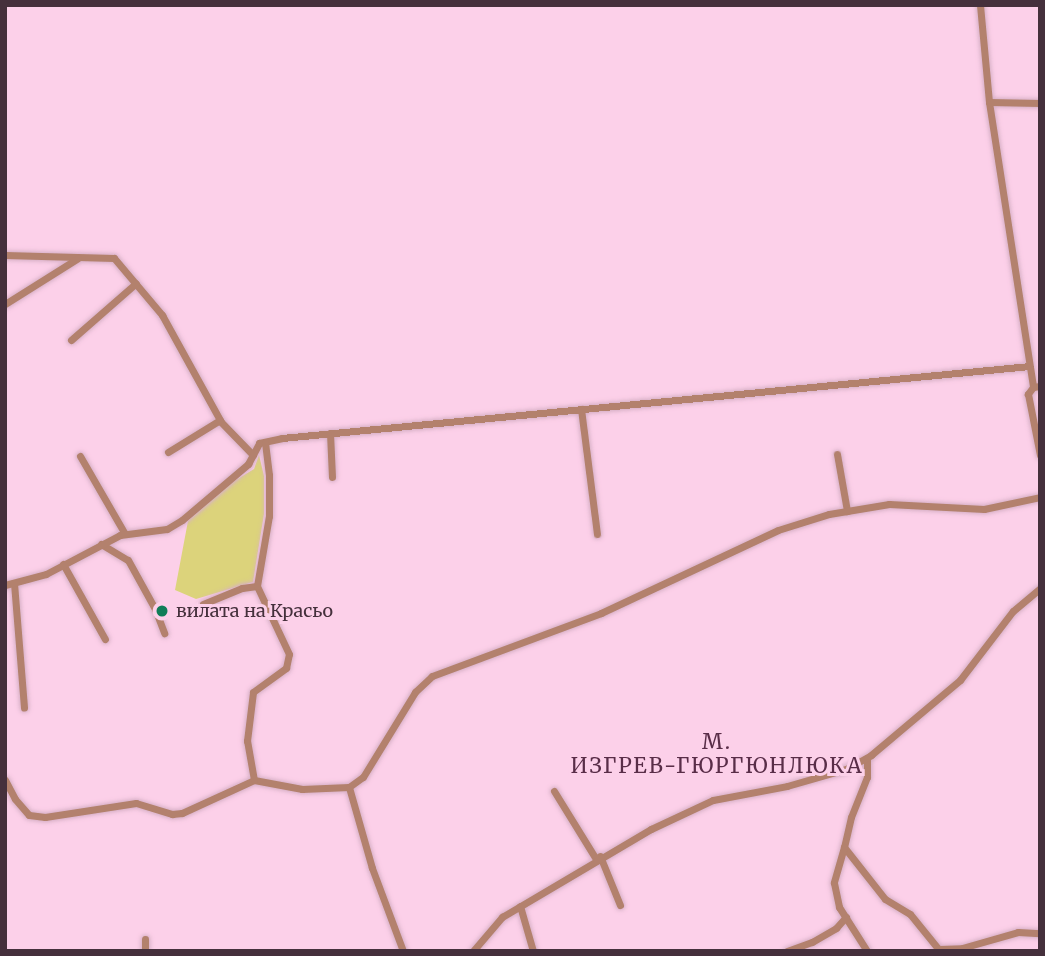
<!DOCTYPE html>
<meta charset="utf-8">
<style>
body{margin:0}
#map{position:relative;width:1045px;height:956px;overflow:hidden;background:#fcd0e9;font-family:Merriweather,serif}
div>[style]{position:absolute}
.green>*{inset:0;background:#dcd37b}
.roads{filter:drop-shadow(0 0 2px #d7b0c6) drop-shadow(0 0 2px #d7b0c6)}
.minor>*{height:7px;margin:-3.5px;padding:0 3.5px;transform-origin:3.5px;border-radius:3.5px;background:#b3816d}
.dots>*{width:19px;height:19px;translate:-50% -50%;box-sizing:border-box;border:4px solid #fcd0e9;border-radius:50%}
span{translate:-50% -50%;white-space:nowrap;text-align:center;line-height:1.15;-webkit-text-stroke:6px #fcd0e9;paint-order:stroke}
.poi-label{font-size:18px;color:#45303c}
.left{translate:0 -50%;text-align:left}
.quarter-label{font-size:21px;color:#592d48;letter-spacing:2px}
.frame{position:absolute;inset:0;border:7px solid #45303c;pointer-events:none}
</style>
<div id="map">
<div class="green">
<i style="clip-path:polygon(259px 455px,264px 476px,264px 514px,253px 582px,196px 599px,175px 590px,188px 521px,231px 483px,254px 469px)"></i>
</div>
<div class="roads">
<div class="minor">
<i style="left:980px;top:5px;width:97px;rotate:84.7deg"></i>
<i style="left:989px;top:102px;width:288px;rotate:81.2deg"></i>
<i style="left:1033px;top:387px;width:7px;rotate:-8deg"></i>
<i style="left:989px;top:102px;width:51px;rotate:1.1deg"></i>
<i style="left:5px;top:255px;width:109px;rotate:1.6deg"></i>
<i style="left:114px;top:258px;width:75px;rotate:49.9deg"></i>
<i style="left:162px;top:315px;width:122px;rotate:61.1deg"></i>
<i style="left:221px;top:422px;width:46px;rotate:45.9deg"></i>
<i style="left:5px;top:304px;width:86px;rotate:-32.2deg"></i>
<i style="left:71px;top:340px;width:86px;rotate:-41.2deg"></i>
<i style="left:1033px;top:387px;width:9px;rotate:126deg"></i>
<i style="left:1028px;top:394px;width:62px;rotate:78.9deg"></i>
<i style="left:581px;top:409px;width:126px;rotate:82.7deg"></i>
<i style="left:330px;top:433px;width:44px;rotate:87.4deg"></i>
<i style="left:168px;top:452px;width:61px;rotate:-31.6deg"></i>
<i style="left:837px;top:454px;width:58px;rotate:80deg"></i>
<i style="left:80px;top:456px;width:90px;rotate:60deg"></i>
<i style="left:101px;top:544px;width:31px;rotate:31deg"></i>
<i style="left:128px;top:560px;width:56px;rotate:61.1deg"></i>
<i style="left:155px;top:609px;width:26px;rotate:69deg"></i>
<i style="left:63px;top:564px;width:86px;rotate:60.8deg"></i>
<i style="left:14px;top:583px;width:125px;rotate:85.4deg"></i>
<i style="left:5px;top:585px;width:42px;rotate:-15deg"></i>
<i style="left:46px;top:574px;width:84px;rotate:-27.8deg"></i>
<i style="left:120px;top:535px;width:47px;rotate:-7.3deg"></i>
<i style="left:167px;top:529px;width:17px;rotate:-31deg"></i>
<i style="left:182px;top:520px;width:87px;rotate:-40.3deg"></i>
<i style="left:248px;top:464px;width:24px;rotate:-62deg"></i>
<i style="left:259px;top:443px;width:24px;rotate:-12deg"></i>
<i style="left:282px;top:438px;width:751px;rotate:-5.5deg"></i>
<i style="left:203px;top:604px;width:42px;rotate:-22.3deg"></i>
<i style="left:242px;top:588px;width:15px;rotate:-8deg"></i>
<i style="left:867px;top:758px;width:19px;rotate:90deg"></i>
<i style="left:867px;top:777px;width:43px;rotate:111.8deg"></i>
<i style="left:851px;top:817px;width:31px;rotate:103deg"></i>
<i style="left:844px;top:847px;width:66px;rotate:51.7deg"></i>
<i style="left:885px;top:899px;width:29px;rotate:31deg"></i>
<i style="left:910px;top:914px;width:48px;rotate:51deg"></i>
<i style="left:5px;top:780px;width:21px;rotate:62deg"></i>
<i style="left:15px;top:799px;width:21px;rotate:49deg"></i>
<i style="left:29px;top:815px;width:16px;rotate:7deg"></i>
<i style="left:45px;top:817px;width:92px;rotate:-8.7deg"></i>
<i style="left:136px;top:803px;width:38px;rotate:17deg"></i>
<i style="left:172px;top:814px;width:10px;rotate:-6deg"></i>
<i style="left:182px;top:813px;width:79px;rotate:-24.6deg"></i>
<i style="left:254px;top:780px;width:49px;rotate:10.6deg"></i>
<i style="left:302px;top:789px;width:47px;rotate:-2.4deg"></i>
<i style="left:254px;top:780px;width:40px;rotate:-100deg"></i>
<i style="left:247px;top:741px;width:49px;rotate:-83deg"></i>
<i style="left:253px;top:692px;width:41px;rotate:-36deg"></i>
<i style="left:286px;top:668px;width:14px;rotate:-78deg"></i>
<i style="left:289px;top:654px;width:75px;rotate:-115.2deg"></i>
<i style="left:257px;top:586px;width:71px;rotate:-80.3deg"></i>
<i style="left:269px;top:516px;width:41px;rotate:-90deg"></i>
<i style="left:269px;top:475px;width:33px;rotate:-97deg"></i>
<i style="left:554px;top:791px;width:80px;rotate:58.3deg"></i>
<i style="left:844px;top:847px;width:37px;rotate:106deg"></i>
<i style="left:834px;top:883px;width:25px;rotate:78deg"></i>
<i style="left:839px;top:907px;width:52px;rotate:57.5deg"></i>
<i style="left:600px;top:856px;width:53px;rotate:67.8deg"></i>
<i style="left:520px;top:906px;width:47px;rotate:73.9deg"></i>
<i style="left:939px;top:949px;width:23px;rotate:-2deg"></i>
<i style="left:962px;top:948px;width:58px;rotate:-15.9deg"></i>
<i style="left:1018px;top:932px;width:22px;rotate:3deg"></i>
<i style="left:145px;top:951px;width:12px;rotate:-90deg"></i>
<i style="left:403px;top:951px;width:89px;rotate:-110.5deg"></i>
<i style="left:372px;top:868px;width:84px;rotate:-105.9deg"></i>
<i style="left:349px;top:787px;width:17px;rotate:-36deg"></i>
<i style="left:363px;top:777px;width:100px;rotate:-58.5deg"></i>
<i style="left:415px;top:692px;width:23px;rotate:-43deg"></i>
<i style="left:432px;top:676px;width:180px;rotate:-20.4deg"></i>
<i style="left:601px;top:613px;width:195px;rotate:-25.1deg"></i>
<i style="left:778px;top:530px;width:53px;rotate:-17.4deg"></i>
<i style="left:829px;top:514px;width:61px;rotate:-9.5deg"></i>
<i style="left:889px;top:504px;width:95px;rotate:3deg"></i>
<i style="left:984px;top:509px;width:57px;rotate:-12.1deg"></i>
<i style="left:473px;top:951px;width:45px;rotate:-49.5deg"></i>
<i style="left:502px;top:917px;width:173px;rotate:-30.6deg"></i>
<i style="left:651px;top:829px;width:68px;rotate:-25.1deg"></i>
<i style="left:713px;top:800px;width:75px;rotate:-10.7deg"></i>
<i style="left:787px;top:786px;width:61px;rotate:-16.1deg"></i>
<i style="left:846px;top:769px;width:29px;rotate:-29deg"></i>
<i style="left:871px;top:755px;width:116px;rotate:-40.1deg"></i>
<i style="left:960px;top:680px;width:87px;rotate:-52.5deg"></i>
<i style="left:1013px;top:611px;width:35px;rotate:-40deg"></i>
<i style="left:787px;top:951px;width:27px;rotate:-20deg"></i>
<i style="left:812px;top:942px;width:28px;rotate:-30deg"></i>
<i style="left:836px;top:928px;width:15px;rotate:-48deg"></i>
</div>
</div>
<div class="dots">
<i style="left:162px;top:611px;background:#107d58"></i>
</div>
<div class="poi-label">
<span class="left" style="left:176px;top:611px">вилата на Красьо</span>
</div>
<div class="quarter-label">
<span style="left:717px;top:754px">М.<br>ИЗГРЕВ-ГЮРГЮНЛЮКА</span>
</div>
<div class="frame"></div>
</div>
